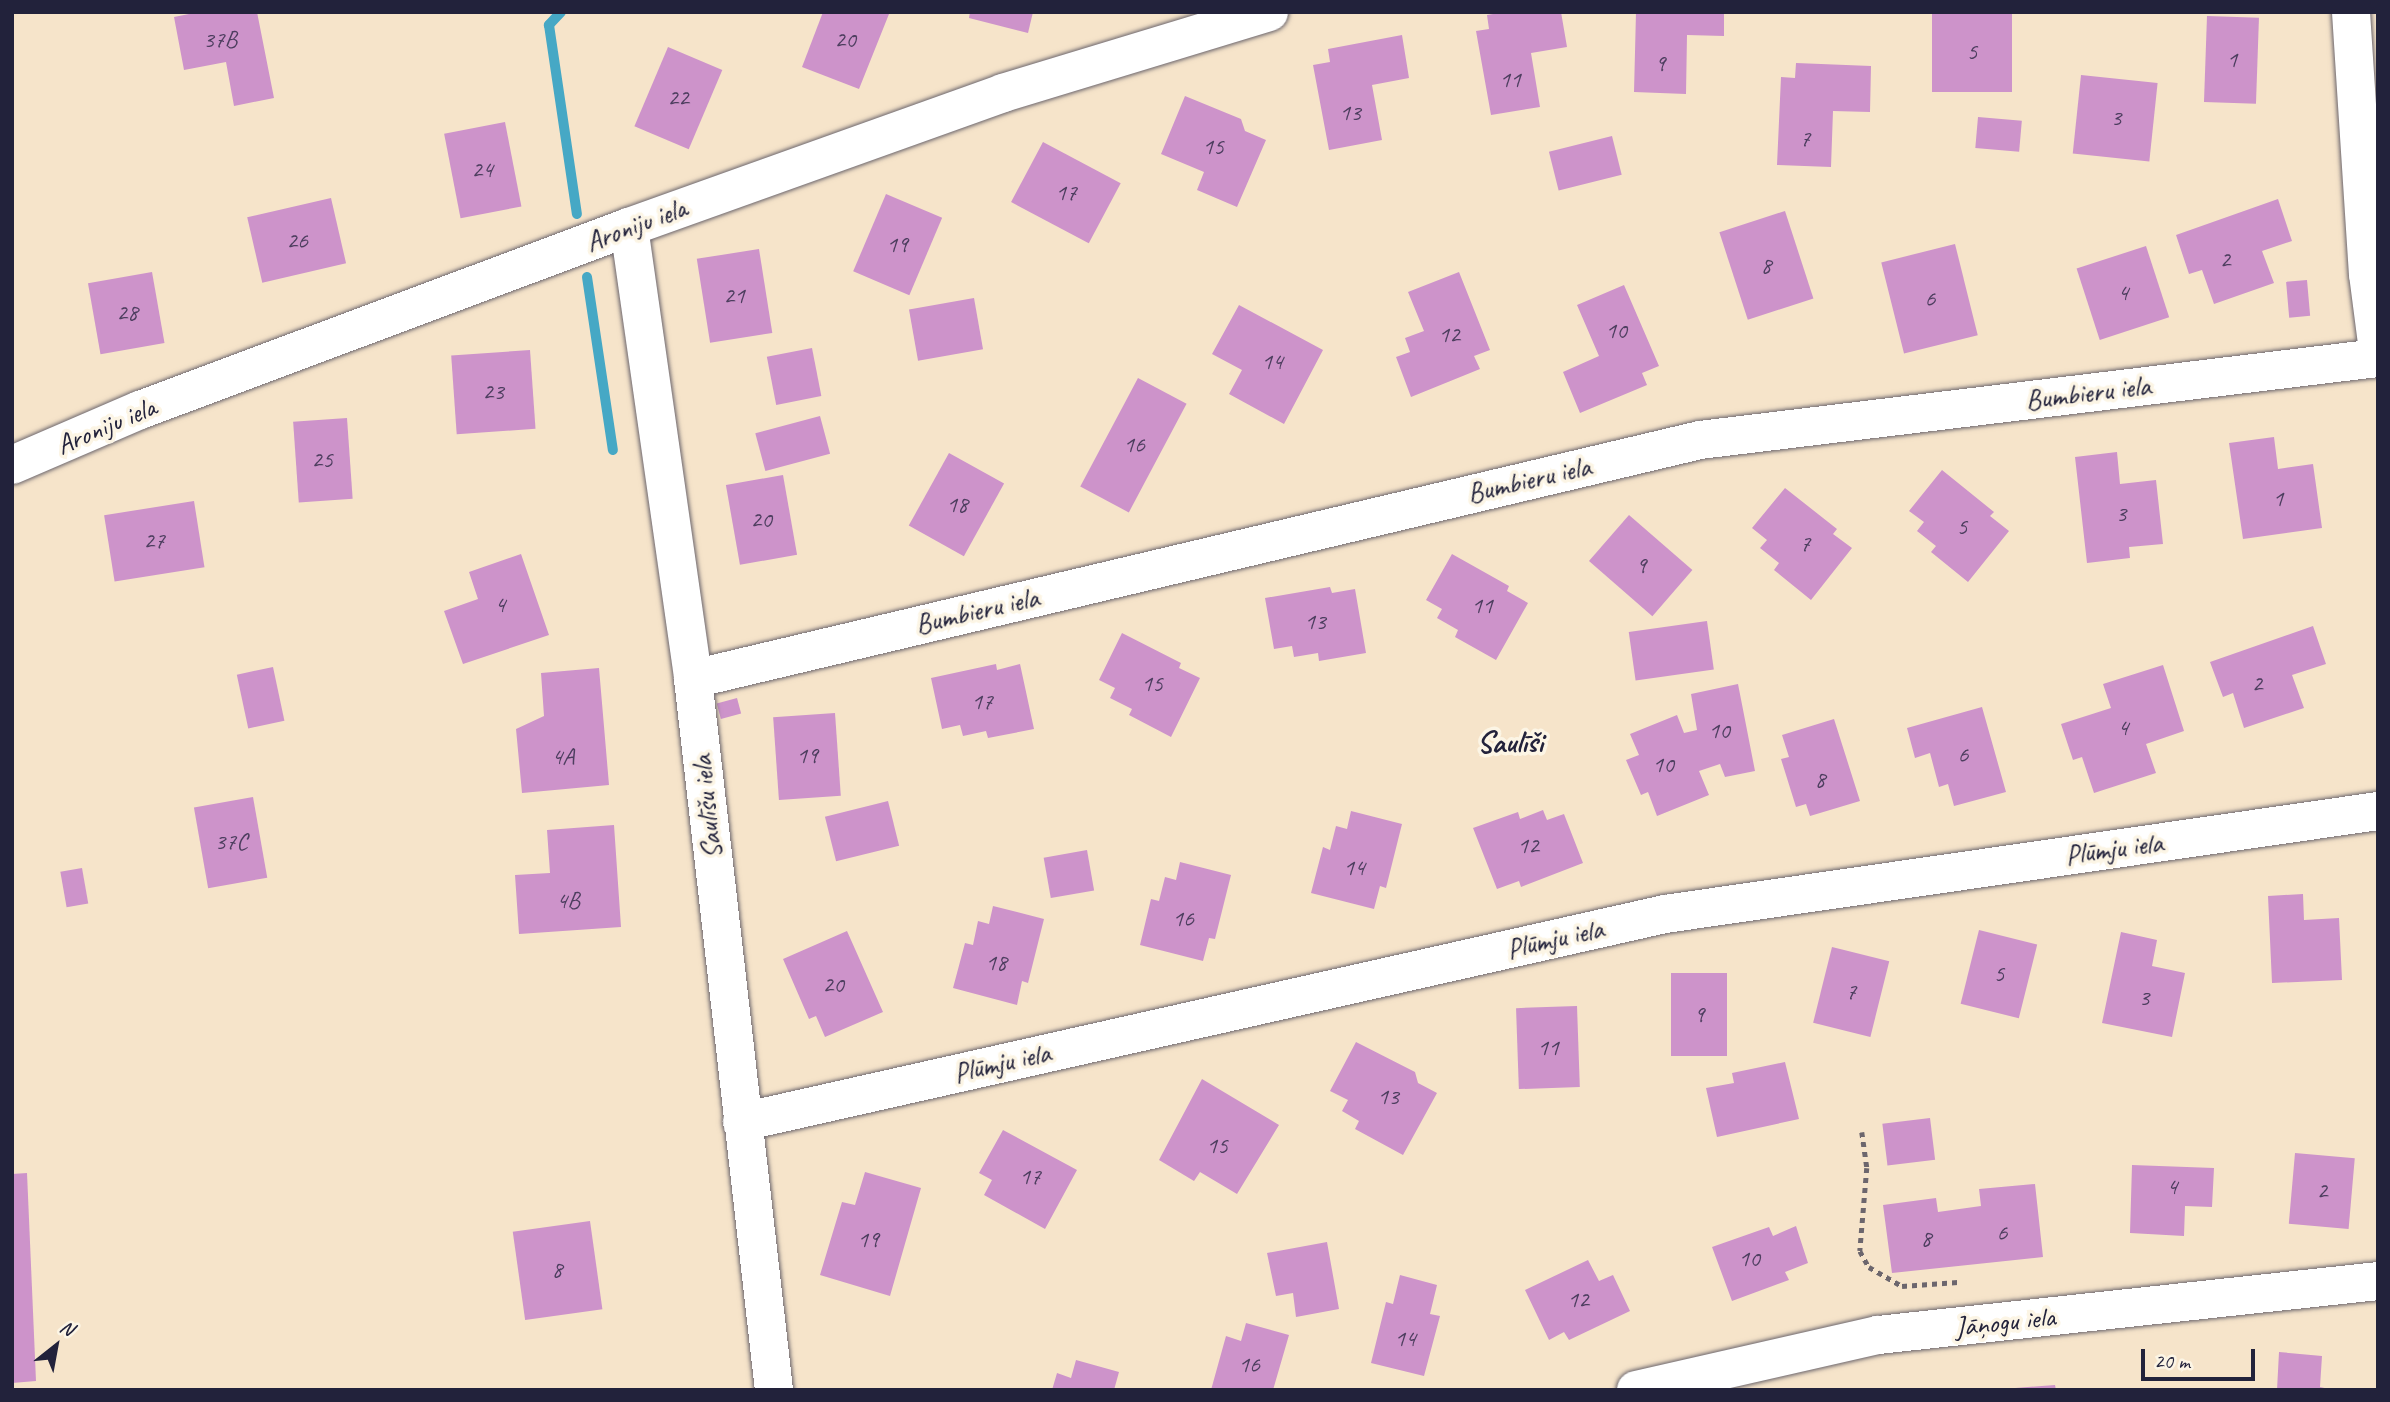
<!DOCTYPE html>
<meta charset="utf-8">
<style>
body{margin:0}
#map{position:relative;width:2390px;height:1402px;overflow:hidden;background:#f6e4ca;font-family:Caveat,sans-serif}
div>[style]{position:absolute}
.stream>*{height:10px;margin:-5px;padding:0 5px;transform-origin:5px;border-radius:5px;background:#46a8c5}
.building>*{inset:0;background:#cd93ca;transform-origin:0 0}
.path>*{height:4.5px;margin-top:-2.25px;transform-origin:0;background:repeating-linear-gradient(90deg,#6c666d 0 5px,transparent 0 10px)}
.roads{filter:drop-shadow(0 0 2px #6c666d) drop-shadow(0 0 2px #6c666d)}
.street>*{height:38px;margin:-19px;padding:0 19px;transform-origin:19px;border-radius:19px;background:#fff}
span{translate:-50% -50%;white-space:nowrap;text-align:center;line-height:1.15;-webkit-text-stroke:7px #fcf5e5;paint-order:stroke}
.number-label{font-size:24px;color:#4d3e5f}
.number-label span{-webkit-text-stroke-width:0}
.street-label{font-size:28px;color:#22223b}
.neighbourhood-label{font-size:30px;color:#22223b;font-weight:700}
.frame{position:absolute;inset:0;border:14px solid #22223b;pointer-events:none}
.north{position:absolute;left:21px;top:1311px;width:70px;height:70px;-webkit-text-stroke:5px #fcf5e5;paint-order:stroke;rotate:31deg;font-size:19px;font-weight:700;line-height:28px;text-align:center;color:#22223b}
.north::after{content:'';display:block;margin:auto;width:24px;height:32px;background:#22223b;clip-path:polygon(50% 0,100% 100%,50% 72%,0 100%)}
.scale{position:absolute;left:2141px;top:1349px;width:114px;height:32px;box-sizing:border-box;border:4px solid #22223b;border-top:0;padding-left:9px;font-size:21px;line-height:24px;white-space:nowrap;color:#22223b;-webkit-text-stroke:5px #fcf5e5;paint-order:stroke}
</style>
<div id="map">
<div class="stream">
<i style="left:561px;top:12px;width:18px;rotate:133deg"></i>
<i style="left:549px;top:25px;width:191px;rotate:81.6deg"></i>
<i style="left:587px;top:277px;width:175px;rotate:81.5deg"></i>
</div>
<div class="building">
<i style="clip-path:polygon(199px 12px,257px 12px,274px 98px,234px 106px,226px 62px,184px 70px,174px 17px)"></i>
<i style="clip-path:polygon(823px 12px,889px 14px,859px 89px,802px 67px)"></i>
<i style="clip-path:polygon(970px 12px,1033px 12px,1028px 33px,969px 18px)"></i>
<i style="clip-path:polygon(1505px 12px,1561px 12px,1567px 47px,1531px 53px,1540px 107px,1491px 115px,1476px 31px,1489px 29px,1487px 15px)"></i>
<i style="clip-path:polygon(1636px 12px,1724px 12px,1724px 36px,1687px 35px,1686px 94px,1634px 92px)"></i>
<i style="left:1932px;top:12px;width:80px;height:80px"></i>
<i style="left:2207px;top:16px;width:52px;height:86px;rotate:2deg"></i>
<i style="clip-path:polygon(1402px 35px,1409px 78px,1372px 85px,1382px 140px,1329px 150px,1313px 65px,1330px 62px,1328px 49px)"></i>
<i style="left:668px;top:47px;width:59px;height:86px;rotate:23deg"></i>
<i style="clip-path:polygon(1796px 63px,1871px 66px,1870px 112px,1833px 111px,1831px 167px,1777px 165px,1781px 77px,1795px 78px)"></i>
<i style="left:2081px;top:75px;width:77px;height:79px;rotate:6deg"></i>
<i style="clip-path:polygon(1185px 96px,1241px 119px,1245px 131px,1266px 140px,1237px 207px,1197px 190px,1204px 172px,1161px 154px)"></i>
<i style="left:1978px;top:117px;width:44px;height:31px;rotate:5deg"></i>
<i style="left:505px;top:122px;width:86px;height:62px;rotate:79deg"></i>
<i style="left:1612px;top:136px;width:40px;height:65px;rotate:76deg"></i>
<i style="left:1043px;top:142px;width:88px;height:68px;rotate:28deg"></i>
<i style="left:886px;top:194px;width:61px;height:84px;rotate:23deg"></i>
<i style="left:331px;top:198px;width:67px;height:86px;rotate:77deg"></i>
<i style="clip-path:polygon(2278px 199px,2292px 241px,2262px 251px,2274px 283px,2214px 304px,2202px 270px,2189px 274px,2176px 235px)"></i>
<i style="left:1785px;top:211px;width:92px;height:69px;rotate:72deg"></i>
<i style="left:1955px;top:244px;width:94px;height:76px;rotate:76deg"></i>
<i style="left:2146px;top:246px;width:75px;height:73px;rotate:72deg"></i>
<i style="left:759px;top:249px;width:85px;height:63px;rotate:81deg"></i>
<i style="left:152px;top:272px;width:72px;height:65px;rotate:80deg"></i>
<i style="clip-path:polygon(1459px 272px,1490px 350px,1474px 356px,1480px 369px,1411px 397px,1396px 357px,1410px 352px,1405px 338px,1424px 331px,1408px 292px)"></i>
<i style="left:2307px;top:280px;width:36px;height:21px;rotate:85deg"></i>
<i style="clip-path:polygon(1624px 285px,1659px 366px,1642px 373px,1647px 385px,1580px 413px,1563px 372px,1599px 356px,1577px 305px)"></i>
<i style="left:974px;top:298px;width:52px;height:66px;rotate:80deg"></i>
<i style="clip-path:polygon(1239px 305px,1323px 350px,1284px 424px,1229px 394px,1242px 370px,1212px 354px)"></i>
<i style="left:812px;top:348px;width:49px;height:46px;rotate:79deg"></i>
<i style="left:530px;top:350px;width:79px;height:79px;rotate:86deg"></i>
<i style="left:1138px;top:378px;width:55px;height:123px;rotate:28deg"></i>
<i style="left:820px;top:416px;width:39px;height:67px;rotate:75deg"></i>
<i style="left:347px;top:418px;width:81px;height:54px;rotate:86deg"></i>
<i style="clip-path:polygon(2274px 437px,2278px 469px,2313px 464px,2322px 528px,2243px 539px,2229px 443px)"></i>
<i style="clip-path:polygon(2117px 452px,2120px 484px,2156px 480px,2163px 544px,2129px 547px,2130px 558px,2087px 563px,2075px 457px)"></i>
<i style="left:949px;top:453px;width:63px;height:83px;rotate:29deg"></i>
<i style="clip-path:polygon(1942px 470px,1994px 512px,1990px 516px,2009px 531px,1968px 582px,1931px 552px,1936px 546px,1917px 531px,1924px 522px,1909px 511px)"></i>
<i style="left:783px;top:475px;width:81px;height:58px;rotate:80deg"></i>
<i style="clip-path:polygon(1785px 488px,1837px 529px,1833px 534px,1852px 548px,1811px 600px,1774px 570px,1779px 563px,1760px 548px,1767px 540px,1752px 528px)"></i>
<i style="left:194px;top:501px;width:67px;height:91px;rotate:81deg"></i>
<i style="left:1629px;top:515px;width:84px;height:61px;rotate:41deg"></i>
<i style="clip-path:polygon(521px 554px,549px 635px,463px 664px,444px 611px,478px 599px,469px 572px)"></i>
<i style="clip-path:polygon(1452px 554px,1509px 586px,1507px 591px,1528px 603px,1496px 660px,1455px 637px,1458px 630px,1437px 618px,1442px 609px,1426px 600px)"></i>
<i style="clip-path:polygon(1330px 587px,1332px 593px,1355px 589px,1366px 653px,1319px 661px,1318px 653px,1294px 657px,1292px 646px,1274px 649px,1265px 598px)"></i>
<i style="left:1707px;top:621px;width:49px;height:79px;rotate:82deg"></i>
<i style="clip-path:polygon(2313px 626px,2326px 664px,2292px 675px,2304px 708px,2244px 728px,2233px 693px,2223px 697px,2210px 662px)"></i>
<i style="clip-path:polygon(1122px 633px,1181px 663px,1179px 668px,1200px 678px,1171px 737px,1129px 715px,1132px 709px,1110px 698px,1115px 688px,1099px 680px)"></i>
<i style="clip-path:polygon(996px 664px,997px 670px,1020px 664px,1034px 729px,988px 738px,986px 731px,963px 736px,960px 725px,942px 729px,931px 678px)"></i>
<i style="clip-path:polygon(2163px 665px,2184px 731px,2146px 744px,2156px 773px,2094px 793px,2082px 757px,2073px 760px,2061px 724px,2111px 708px,2103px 684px)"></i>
<i style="left:273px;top:667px;width:55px;height:37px;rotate:78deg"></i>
<i style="clip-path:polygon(599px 668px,609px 785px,522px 793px,516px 729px,544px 716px,541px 673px)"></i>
<i style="clip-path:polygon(1738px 684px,1755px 771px,1725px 777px,1720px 764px,1699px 771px,1709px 795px,1657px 816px,1648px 792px,1641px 795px,1626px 760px,1639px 755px,1630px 734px,1677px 715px,1684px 733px,1697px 730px,1691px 694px)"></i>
<i style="left:737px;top:698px;width:16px;height:21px;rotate:75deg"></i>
<i style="clip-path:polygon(1982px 707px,2006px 792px,1954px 806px,1948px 784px,1939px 787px,1930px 753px,1915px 758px,1907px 728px)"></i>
<i style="left:835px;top:713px;width:83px;height:62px;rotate:86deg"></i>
<i style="clip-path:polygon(1834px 719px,1860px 801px,1810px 816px,1806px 804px,1796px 807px,1781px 759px,1789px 757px,1782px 735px)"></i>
<i style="left:253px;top:797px;width:82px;height:60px;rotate:80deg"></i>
<i style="left:888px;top:801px;width:46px;height:65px;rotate:76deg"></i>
<i style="clip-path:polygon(1543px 810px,1547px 820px,1564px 814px,1583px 863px,1521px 887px,1519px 881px,1497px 889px,1473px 828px,1518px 812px,1520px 819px)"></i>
<i style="clip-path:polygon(1351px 811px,1402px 824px,1386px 888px,1380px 886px,1374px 909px,1311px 893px,1323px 847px,1330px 850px,1336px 826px,1347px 829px)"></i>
<i style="clip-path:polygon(614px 825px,621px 927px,519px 934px,515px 875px,550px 873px,547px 830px)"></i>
<i style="left:1087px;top:850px;width:41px;height:44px;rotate:80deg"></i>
<i style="clip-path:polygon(1180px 862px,1231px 875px,1215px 939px,1209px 938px,1203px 961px,1140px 945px,1151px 899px,1159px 901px,1165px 877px,1176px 880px)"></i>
<i style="left:82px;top:868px;width:36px;height:22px;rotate:80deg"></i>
<i style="clip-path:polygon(2303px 894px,2304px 920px,2339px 918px,2342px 980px,2272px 983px,2268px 896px)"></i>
<i style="clip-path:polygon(993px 906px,1044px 919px,1028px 983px,1022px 981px,1017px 1005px,953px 988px,965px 943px,973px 945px,978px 921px,989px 924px)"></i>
<i style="left:1979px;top:930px;width:60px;height:76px;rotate:14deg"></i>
<i style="clip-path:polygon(847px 931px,883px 1012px,825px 1037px,816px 1016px,809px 1019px,783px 959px)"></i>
<i style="clip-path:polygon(2121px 932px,2157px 940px,2152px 966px,2185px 973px,2172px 1037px,2102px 1023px)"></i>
<i style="left:1832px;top:947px;width:59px;height:78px;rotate:14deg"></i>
<i style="left:1671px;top:973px;width:56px;height:83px"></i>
<i style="left:1577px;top:1006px;width:81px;height:61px;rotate:88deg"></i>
<i style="clip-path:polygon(1356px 1042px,1415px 1072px,1418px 1083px,1437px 1093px,1403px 1155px,1355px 1129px,1359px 1121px,1342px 1111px,1348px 1100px,1330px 1091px)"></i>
<i style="clip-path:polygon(1785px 1062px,1799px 1119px,1717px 1137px,1706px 1088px,1734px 1083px,1732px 1073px)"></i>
<i style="clip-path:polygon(1202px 1079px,1279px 1125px,1237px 1194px,1200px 1172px,1194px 1181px,1159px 1160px)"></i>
<i style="left:1930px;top:1118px;width:42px;height:48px;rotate:83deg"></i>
<i style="clip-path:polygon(1003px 1130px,1077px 1170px,1045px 1229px,984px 1195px,992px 1180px,979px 1173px)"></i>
<i style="left:2295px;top:1153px;width:60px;height:71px;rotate:5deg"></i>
<i style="clip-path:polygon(2132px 1165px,2214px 1168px,2212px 1207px,2185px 1206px,2184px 1236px,2130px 1233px)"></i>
<i style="clip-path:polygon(865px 1172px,921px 1188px,890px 1296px,820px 1275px,842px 1202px,855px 1205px)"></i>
<i style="clip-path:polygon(27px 1173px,36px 1381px,12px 1383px,12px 1174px)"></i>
<i style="clip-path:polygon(2035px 1184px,2043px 1257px,1892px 1273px,1883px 1205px,1936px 1198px,1938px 1212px,1981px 1206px,1979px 1189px)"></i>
<i style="left:590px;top:1221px;width:89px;height:78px;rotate:82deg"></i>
<i style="clip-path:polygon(1796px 1226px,1808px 1263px,1785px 1272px,1789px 1280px,1732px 1301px,1712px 1247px,1769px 1227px,1773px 1236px)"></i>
<i style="clip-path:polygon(1327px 1242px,1339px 1309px,1296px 1317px,1293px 1293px,1276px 1296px,1267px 1253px)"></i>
<i style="clip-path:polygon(1588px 1260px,1599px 1281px,1613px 1275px,1630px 1311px,1569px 1340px,1564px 1332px,1549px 1340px,1525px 1290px)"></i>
<i style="clip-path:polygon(1400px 1275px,1437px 1285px,1430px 1314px,1440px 1316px,1424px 1376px,1371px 1363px,1386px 1302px,1393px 1304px)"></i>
<i style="clip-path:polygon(1246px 1323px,1289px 1335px,1273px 1390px,1211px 1390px,1226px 1336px,1241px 1341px)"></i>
<i style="clip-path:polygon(2279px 1352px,2322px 1356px,2320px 1387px,2334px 1390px,2277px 1390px)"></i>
<i style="clip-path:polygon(1076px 1360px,1119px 1372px,1114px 1390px,1052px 1390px,1057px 1373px,1071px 1378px)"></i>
<i style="clip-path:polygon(2055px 1385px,2056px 1390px,2016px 1390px,2015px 1388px)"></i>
</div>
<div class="path">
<i style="left:1862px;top:1132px;width:36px;rotate:82deg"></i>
<i style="left:1867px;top:1168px;width:83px;rotate:94.8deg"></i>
<i style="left:1860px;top:1251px;width:18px;rotate:61deg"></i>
<i style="left:1869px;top:1267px;width:38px;rotate:30deg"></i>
<i style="left:1902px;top:1286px;width:56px;rotate:-4.1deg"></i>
</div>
<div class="roads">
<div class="street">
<i style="left:2351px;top:12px;width:263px;rotate:86.3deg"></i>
<i style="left:2368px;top:274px;width:78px;rotate:82.6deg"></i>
<i style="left:629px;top:227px;width:457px;rotate:81.9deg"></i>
<i style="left:693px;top:679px;width:716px;rotate:83.5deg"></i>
<i style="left:12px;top:465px;width:139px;rotate:-23.3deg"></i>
<i style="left:140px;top:410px;width:522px;rotate:-20.52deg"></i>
<i style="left:629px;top:227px;width:397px;rotate:-19.7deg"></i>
<i style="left:1003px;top:93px;width:278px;rotate:-16.9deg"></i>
<i style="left:693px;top:679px;width:1035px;rotate:-13.35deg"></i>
<i style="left:1700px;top:440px;width:683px;rotate:-6.9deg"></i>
<i style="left:742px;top:1122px;width:946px;rotate:-12.7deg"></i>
<i style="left:1665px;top:914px;width:720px;rotate:-8.22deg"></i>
<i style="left:1636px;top:1390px;width:248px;rotate:-12.8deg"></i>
<i style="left:1878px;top:1335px;width:503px;rotate:-6.16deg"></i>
</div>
</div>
<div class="number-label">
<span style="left:220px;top:40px">37B</span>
<span style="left:845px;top:40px">20</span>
<span style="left:1972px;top:52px">5</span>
<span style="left:2232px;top:60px">1</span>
<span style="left:1660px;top:64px">9</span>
<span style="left:1510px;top:80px">11</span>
<span style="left:678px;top:98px">22</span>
<span style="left:1350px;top:113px">13</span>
<span style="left:2116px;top:118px">3</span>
<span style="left:1805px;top:139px">7</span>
<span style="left:1213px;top:147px">15</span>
<span style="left:482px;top:170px">24</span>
<span style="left:1066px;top:193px">17</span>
<span style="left:297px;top:241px">26</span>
<span style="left:897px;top:245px">19</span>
<span style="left:2225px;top:260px">2</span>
<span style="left:1766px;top:266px">8</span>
<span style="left:2123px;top:293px">4</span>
<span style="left:734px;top:296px">21</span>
<span style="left:1930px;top:299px">6</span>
<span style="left:127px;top:313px">28</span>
<span style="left:1616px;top:331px">10</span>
<span style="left:1449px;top:335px">12</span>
<span style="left:1272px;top:362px">14</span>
<span style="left:493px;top:392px">23</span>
<span style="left:1134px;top:445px">16</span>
<span style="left:322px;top:460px">25</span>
<span style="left:2278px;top:499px">1</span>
<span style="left:957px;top:505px">18</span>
<span style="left:2121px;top:514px">3</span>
<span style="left:761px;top:520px">20</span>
<span style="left:1962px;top:527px">5</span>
<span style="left:154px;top:541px">27</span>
<span style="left:1805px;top:544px">7</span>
<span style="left:1641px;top:566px">9</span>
<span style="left:500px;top:605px">4</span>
<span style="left:1482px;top:606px">11</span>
<span style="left:1315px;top:622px">13</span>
<span style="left:1152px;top:684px">15</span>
<span style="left:2257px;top:684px">2</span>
<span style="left:982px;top:702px">17</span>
<span style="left:2123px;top:728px">4</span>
<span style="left:1719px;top:731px">10</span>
<span style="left:1963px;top:755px">6</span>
<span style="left:807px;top:756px">19</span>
<span style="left:563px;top:757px">4A</span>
<span style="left:1663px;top:765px">10</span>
<span style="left:1820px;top:780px">8</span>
<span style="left:231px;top:842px">37C</span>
<span style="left:1528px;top:846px">12</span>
<span style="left:1354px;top:868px">14</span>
<span style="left:568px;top:901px">4B</span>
<span style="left:1183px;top:919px">16</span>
<span style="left:996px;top:963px">18</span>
<span style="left:1999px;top:974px">5</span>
<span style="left:833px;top:985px">20</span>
<span style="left:1851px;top:992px">7</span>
<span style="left:2144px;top:998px">3</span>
<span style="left:1699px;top:1015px">9</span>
<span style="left:1548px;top:1048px">11</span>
<span style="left:1388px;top:1097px">13</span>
<span style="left:1217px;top:1146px">15</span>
<span style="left:1030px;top:1177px">17</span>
<span style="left:2172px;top:1187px">4</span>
<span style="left:2322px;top:1191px">2</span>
<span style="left:2002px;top:1233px">6</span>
<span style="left:1926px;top:1239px">8</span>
<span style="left:868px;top:1240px">19</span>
<span style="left:1749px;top:1259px">10</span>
<span style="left:557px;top:1270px">8</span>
<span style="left:1578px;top:1300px">12</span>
<span style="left:1405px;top:1339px">14</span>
<span style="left:1249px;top:1365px">16</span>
</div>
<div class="street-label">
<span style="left:636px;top:225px;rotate:-20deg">Aroniju iela</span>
<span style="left:2088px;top:393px;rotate:-7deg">Bumbieru iela</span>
<span style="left:106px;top:426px;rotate:-23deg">Aroniju iela</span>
<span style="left:1529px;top:480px;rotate:-13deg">Bumbieru iela</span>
<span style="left:977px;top:611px;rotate:-13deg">Bumbieru iela</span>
<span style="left:707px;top:807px;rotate:-96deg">Saulīšu iela</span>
<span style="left:2114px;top:849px;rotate:-8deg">Plūmju iela</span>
<span style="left:1555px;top:939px;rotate:-13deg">Plūmju iela</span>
<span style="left:1002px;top:1063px;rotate:-13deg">Plūmju iela</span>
<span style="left:2005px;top:1322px;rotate:-6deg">Jāņogu iela</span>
</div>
<div class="neighbourhood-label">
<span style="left:1510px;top:742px">Saulīši</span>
</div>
<div class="frame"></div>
<div class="north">N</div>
<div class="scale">20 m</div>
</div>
